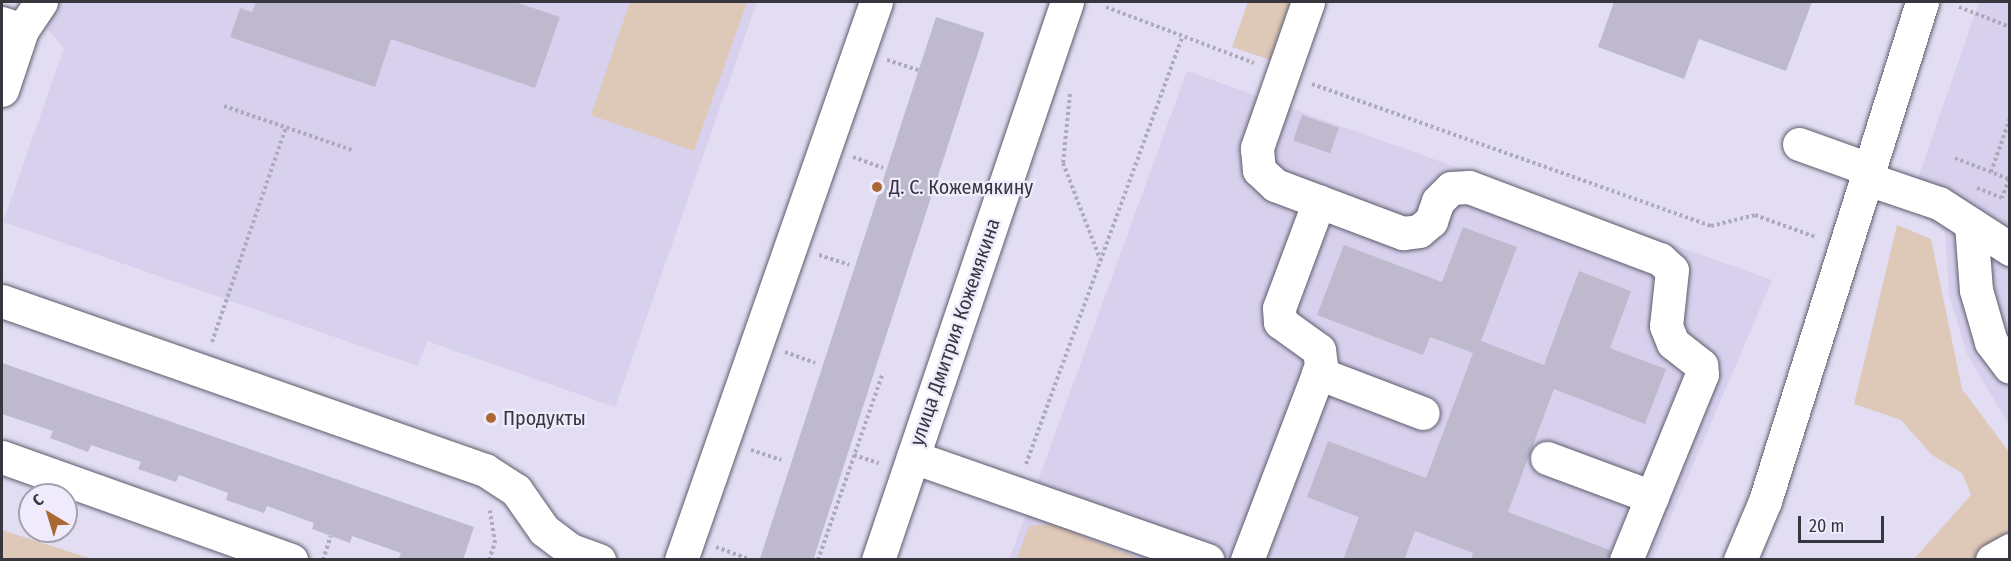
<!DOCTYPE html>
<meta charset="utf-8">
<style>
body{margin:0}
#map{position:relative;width:2011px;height:561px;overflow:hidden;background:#e2ddf2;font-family:"Fira Sans Condensed",sans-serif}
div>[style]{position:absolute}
.built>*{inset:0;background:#d8d1ed}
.green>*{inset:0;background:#dec8b8}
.building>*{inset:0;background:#beb9cd;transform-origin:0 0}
.path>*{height:4px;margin-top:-2px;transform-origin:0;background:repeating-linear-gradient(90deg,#aeaabb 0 3px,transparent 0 6px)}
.roads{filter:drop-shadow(0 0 2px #5f5b6c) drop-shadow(0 0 2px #5f5b6c)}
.minor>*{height:33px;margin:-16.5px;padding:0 16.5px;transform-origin:16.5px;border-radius:16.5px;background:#fff}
.dots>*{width:16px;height:16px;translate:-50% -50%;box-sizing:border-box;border:3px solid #efebfc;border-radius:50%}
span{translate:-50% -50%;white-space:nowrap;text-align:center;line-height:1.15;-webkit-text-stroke:4.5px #efebfc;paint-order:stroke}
.poi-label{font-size:20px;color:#37353d}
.left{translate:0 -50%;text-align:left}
.street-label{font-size:20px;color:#37353d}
.frame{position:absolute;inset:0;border:3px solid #37353d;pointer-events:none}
.north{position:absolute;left:18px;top:483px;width:60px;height:60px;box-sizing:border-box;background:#efebfc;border:2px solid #a5a2b0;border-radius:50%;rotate:322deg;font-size:16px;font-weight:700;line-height:24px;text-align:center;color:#37353d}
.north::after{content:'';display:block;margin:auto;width:21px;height:27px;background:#aa6934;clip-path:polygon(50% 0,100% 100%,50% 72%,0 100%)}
.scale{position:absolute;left:1798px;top:516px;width:86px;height:27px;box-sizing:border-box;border:3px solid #37353d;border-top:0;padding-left:8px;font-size:18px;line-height:21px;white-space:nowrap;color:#37353d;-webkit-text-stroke:4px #efebfc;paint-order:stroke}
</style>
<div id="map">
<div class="built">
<i style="clip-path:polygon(24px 2px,757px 2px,615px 407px,427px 341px,418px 366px,3px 222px,64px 48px)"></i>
<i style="clip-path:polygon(1979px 2px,2009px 2px,2009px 425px,1967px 354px,1949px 295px,1945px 232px,1908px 207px)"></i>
<i style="clip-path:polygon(1187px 71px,1772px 280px,1653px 559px,1009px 560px)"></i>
</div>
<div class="green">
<i style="clip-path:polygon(630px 2px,747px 2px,694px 151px,591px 115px)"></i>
<i style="clip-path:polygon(1248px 2px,1290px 2px,1270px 60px,1232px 47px)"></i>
<i style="clip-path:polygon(1897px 225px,1931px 239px,1962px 389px,2009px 452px,2009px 539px,1977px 559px,1914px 559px,1971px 495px,1962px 473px,1932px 455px,1901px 420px,1854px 404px)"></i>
<i style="clip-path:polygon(1053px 524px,1140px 559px,1017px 559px,1029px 526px)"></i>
<i style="clip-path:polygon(2px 530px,92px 559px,2px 559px)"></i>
</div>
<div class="building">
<i style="clip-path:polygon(256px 2px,515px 2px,560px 17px,535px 88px,391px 39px,375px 87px,230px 37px,240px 8px,252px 12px)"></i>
<i style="clip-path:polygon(1614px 2px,1812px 2px,1786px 71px,1699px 39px,1684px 79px,1598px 47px)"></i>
<i style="left:936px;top:17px;width:51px;height:575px;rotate:18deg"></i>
<i style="left:1302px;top:115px;width:39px;height:27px;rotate:19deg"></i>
<i style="clip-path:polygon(1463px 227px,1517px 247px,1481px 341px,1544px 365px,1579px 271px,1631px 291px,1610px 348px,1666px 369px,1645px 424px,1554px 389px,1508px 512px,1610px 550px,1608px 560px,1471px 560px,1473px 553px,1415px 531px,1404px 560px,1343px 560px,1359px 517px,1307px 497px,1328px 441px,1426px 478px,1473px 353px,1430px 337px,1423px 355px,1317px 315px,1344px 245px,1442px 282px)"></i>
<i style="clip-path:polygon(2px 363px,474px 527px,463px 560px,398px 560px,401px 553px,352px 536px,350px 543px,312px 529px,314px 523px,267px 506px,264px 513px,226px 500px,228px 493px,179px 475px,176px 482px,138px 469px,141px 462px,91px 445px,88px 452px,50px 438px,53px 431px,2px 414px)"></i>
</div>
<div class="path">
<i style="left:2008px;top:6px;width:2px"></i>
<i style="left:1106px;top:7px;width:158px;rotate:20.7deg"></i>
<i style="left:1959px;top:7px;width:55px;rotate:21.4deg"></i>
<i style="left:887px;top:60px;width:33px;rotate:18deg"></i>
<i style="left:1312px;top:84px;width:424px;rotate:19.6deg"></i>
<i style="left:1711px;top:226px;width:45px;rotate:-14deg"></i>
<i style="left:1755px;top:215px;width:64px;rotate:20.1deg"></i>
<i style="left:1070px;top:94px;width:69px;rotate:95.8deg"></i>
<i style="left:1063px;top:163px;width:103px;rotate:68.9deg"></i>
<i style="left:224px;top:106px;width:135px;rotate:19deg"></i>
<i style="left:853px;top:157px;width:32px;rotate:20deg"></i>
<i style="left:1955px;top:158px;width:58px;rotate:21.3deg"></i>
<i style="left:2009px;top:179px;width:20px;rotate:110deg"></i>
<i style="left:2002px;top:198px;width:27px;rotate:-158deg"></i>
<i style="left:1991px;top:172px;width:57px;rotate:-70.6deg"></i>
<i style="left:819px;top:255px;width:32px;rotate:18deg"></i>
<i style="left:212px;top:342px;width:227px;rotate:-71deg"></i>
<i style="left:785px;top:352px;width:32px;rotate:20deg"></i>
<i style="left:751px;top:450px;width:32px;rotate:18deg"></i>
<i style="left:854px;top:455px;width:26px;rotate:18deg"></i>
<i style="left:1026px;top:464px;width:454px;rotate:-69.9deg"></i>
<i style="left:716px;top:547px;width:33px;rotate:20deg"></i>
<i style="left:323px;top:560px;width:25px;rotate:-72deg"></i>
<i style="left:489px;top:560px;width:18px;rotate:-71deg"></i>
<i style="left:495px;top:543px;width:33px;rotate:-99deg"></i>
<i style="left:818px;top:560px;width:196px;rotate:-70.9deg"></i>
</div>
<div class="roads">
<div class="minor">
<i style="left:1308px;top:2px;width:155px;rotate:109.3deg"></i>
<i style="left:1257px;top:148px;width:22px;rotate:85deg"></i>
<i style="left:1259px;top:170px;width:22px;rotate:43deg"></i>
<i style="left:1275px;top:185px;width:137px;rotate:20.6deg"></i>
<i style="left:1403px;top:233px;width:16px;rotate:-7deg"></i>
<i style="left:1419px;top:231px;width:16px;rotate:-40deg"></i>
<i style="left:1431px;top:221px;width:21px;rotate:-71deg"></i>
<i style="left:1438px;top:201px;width:18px;rotate:-45deg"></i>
<i style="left:1451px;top:188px;width:18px;rotate:-3deg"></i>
<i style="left:1469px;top:187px;width:204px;rotate:20.7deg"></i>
<i style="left:1660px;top:259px;width:16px;rotate:43deg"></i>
<i style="left:1672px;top:270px;width:56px;rotate:96.1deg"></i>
<i style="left:1666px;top:326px;width:18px;rotate:68deg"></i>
<i style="left:1673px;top:343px;width:36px;rotate:38deg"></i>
<i style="left:1701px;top:365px;width:9px;rotate:84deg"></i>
<i style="left:1702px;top:374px;width:201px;rotate:112.2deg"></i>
<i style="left:2px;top:23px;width:21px;rotate:19deg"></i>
<i style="left:22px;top:30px;width:63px;rotate:108.4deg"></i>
<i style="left:22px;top:30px;width:34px;rotate:-56deg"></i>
<i style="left:1799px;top:144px;width:74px;rotate:19.7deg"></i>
<i style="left:1865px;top:178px;width:78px;rotate:18.7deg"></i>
<i style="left:1939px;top:203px;width:85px;rotate:32.9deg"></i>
<i style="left:1971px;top:224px;width:66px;rotate:85.7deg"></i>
<i style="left:1976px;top:290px;width:54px;rotate:73.9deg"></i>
<i style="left:1991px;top:342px;width:31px;rotate:53deg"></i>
<i style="left:2px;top:301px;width:512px;rotate:19.28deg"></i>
<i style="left:485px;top:470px;width:37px;rotate:33deg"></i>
<i style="left:516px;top:490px;width:49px;rotate:55deg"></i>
<i style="left:544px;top:530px;width:34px;rotate:37deg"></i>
<i style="left:571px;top:550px;width:30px;rotate:20deg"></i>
<i style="left:1318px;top:373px;width:112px;rotate:20.9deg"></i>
<i style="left:2px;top:457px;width:307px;rotate:19.6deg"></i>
<i style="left:913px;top:457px;width:312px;rotate:19.3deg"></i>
<i style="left:1547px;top:458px;width:112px;rotate:20.4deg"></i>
<i style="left:681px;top:560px;width:591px;rotate:-70.74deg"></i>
<i style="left:878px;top:560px;width:589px;rotate:-71.29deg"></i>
<i style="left:1247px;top:560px;width:208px;rotate:-69.1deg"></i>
<i style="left:1321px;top:366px;width:16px;rotate:-97deg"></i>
<i style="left:1319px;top:350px;width:48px;rotate:-144.3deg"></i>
<i style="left:1280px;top:322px;width:14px;rotate:-94deg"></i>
<i style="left:1279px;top:308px;width:114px;rotate:-69.5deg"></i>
<i style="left:1740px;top:560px;width:64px;rotate:-67deg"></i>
<i style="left:1765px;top:501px;width:523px;rotate:-72.53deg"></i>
<i style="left:1992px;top:560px;width:21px;rotate:-29deg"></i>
</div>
</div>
<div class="dots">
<i style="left:877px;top:187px;background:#aa6934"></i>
<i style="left:491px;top:418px;background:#aa6934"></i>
</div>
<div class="poi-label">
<span class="left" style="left:889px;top:187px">Д. С. Кожемякину</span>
<span class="left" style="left:503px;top:418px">Продукты</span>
</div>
<div class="street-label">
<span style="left:955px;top:332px;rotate:-71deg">улица Дмитрия Кожемякина</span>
</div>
<div class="frame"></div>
<div class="north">С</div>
<div class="scale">20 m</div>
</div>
